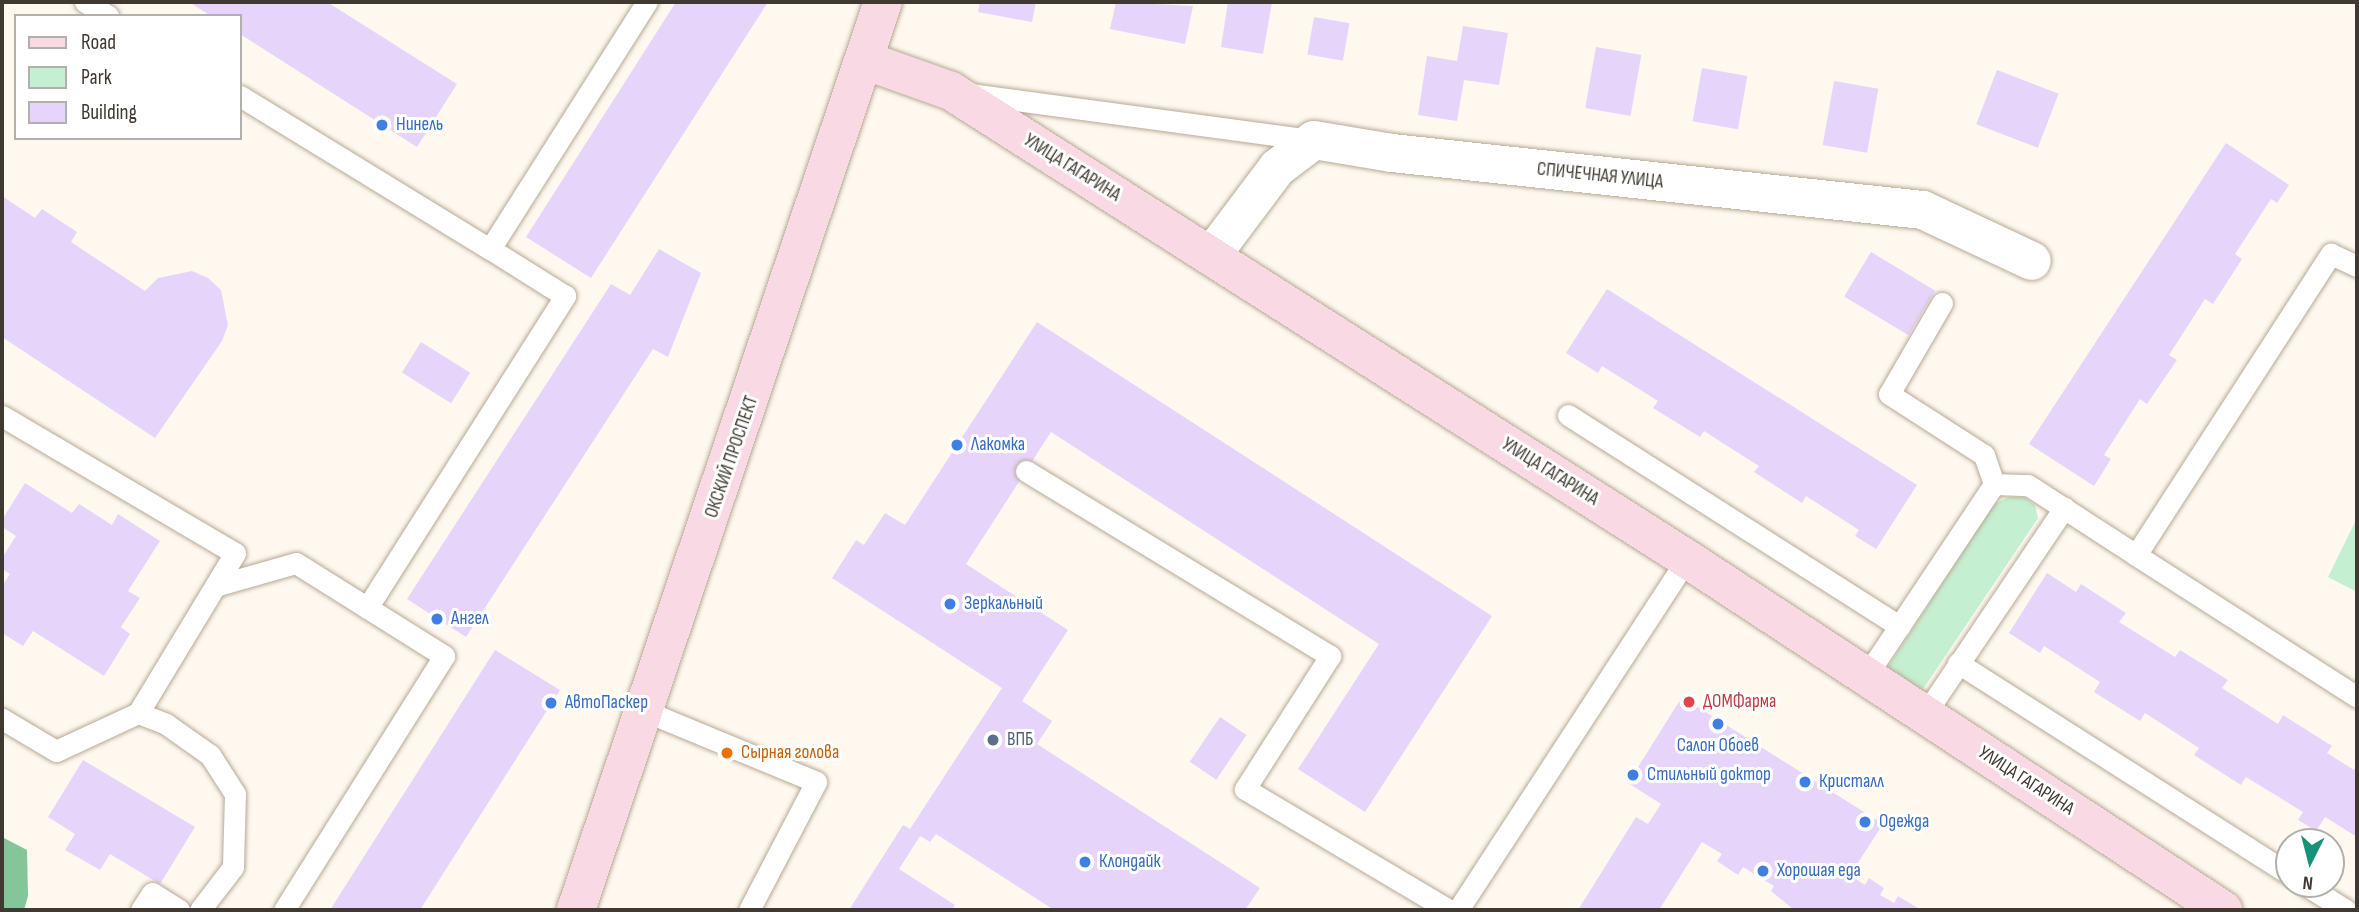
<!DOCTYPE html>
<meta charset="utf-8">
<style>
body{margin:0}
#map{position:relative;width:2359px;height:912px;overflow:hidden;background:#fef8ef;font-family:"Sofia Sans Condensed",sans-serif}
div>[style]{position:absolute}
.green>*{inset:0;background:#c5efd1}
.forest>*{inset:0;background:#84c599}
.building>*{inset:0;background:#e7d4fb;transform-origin:0 0}
.roads{filter:drop-shadow(0 0 2px #b7a995) drop-shadow(0 0 2px #b7a995)}
.lane>*{height:21px;margin:-10.5px;padding:0 10.5px;transform-origin:10.5px;border-radius:10.5px;background:#fff}
.street>*{height:38px;margin:-19px;padding:0 19px;transform-origin:19px;border-radius:19px;background:#fff}
.secondary>*{height:38px;margin:-19px;padding:0 19px;transform-origin:19px;border-radius:19px;background:#f9dae4}
.dots>*{width:19px;height:19px;translate:-50% -50%;box-sizing:border-box;border:4px solid #fff;border-radius:50%}
span{translate:-50% -50%;white-space:nowrap;text-align:center;line-height:1.15;-webkit-text-stroke:6px #fff;paint-order:stroke}
.shop-label{font-size:19px;color:#366cbe}
.left{translate:0 -50%;text-align:left}
.street-label{font-size:19px;color:#3f3931}
.health-label{font-size:19px;color:#be3a42}
.service-label{font-size:19px;color:#4e5e75}
.food-label{font-size:19px;color:#c56008}
.frame{position:absolute;inset:0;border:4px solid #3f3931;pointer-events:none}
.legend{position:absolute;left:14px;top:14px;width:228px;height:126px;box-sizing:border-box;background:#fff;border:2px solid #b2b0ad;margin:0;padding:9px 12px;list-style:none;font-size:21px;color:#3f3931}
.legend li{display:flex;align-items:center;gap:14px;height:35px}
.legend b{width:35px;border:2px solid #b2b0ad}
.north{position:absolute;left:2275px;top:828px;width:70px;height:70px;box-sizing:border-box;background:#fff;border:2px solid #b2b0ad;border-radius:50%;rotate:186deg;font-size:19px;font-weight:700;line-height:28px;text-align:center;color:#3f3931}
.north::after{content:'';display:block;margin:auto;width:24px;height:32px;background:#179278;clip-path:polygon(50% 0,100% 100%,50% 72%,0 100%)}
</style>
<div id="map">
<div class="green">
<i style="clip-path:polygon(2009px 497px,2024px 497px,2035px 505px,2038px 518px,1921px 692px,1886px 670px,1994px 504px)"></i>
<i style="clip-path:polygon(2357px 518px,2357px 592px,2328px 577px)"></i>
</div>
<div class="forest">
<i style="clip-path:polygon(2px 837px,27px 850px,28px 896px,24px 910px,2px 910px)"></i>
</div>
<div class="building">
<i style="clip-path:polygon(189px 2px,327px 2px,457px 84px,417px 147px,240px 34px,240px 16px,211px 16px)"></i>
<i style="clip-path:polygon(676px 2px,768px 2px,591px 278px,526px 237px)"></i>
<i style="clip-path:polygon(980px 2px,1036px 2px,1032px 22px,978px 12px)"></i>
<i style="clip-path:polygon(1116px 2px,1193px 6px,1185px 44px,1110px 29px)"></i>
<i style="clip-path:polygon(1228px 2px,1272px 2px,1263px 54px,1221px 47px)"></i>
<i style="left:1314px;top:17px;width:36px;height:38px;rotate:10deg"></i>
<i style="clip-path:polygon(1463px 26px,1508px 33px,1499px 85px,1464px 80px,1457px 121px,1418px 115px,1427px 56px,1457px 61px)"></i>
<i style="left:1596px;top:47px;width:46px;height:62px;rotate:10deg"></i>
<i style="left:1702px;top:68px;width:46px;height:54px;rotate:10deg"></i>
<i style="left:1997px;top:70px;width:66px;height:58px;rotate:21deg"></i>
<i style="left:1834px;top:81px;width:45px;height:65px;rotate:10deg"></i>
<i style="clip-path:polygon(2226px 143px,2289px 185px,2277px 203px,2271px 199px,2235px 254px,2242px 259px,2213px 304px,2205px 299px,2169px 355px,2177px 360px,2147px 404px,2140px 399px,2104px 455px,2111px 459px,2094px 486px,2029px 444px)"></i>
<i style="clip-path:polygon(2px 196px,35px 218px,42px 209px,77px 232px,71px 242px,145px 291px,158px 278px,192px 271px,208px 278px,221px 290px,228px 325px,222px 341px,155px 438px,2px 337px)"></i>
<i style="clip-path:polygon(659px 249px,701px 273px,668px 357px,653px 349px,466px 637px,407px 599px,611px 284px,630px 295px)"></i>
<i style="left:1871px;top:252px;width:75px;height:52px;rotate:31deg"></i>
<i style="clip-path:polygon(1607px 289px,1917px 485px,1876px 549px,1855px 536px,1859px 530px,1806px 496px,1802px 503px,1754px 472px,1759px 466px,1732px 449px,1704px 431px,1700px 437px,1653px 408px,1658px 401px,1602px 366px,1598px 373px,1566px 353px)"></i>
<i style="clip-path:polygon(1037px 322px,1492px 616px,1365px 812px,1298px 769px,1379px 644px,1051px 432px,966px 564px,1068px 630px,1022px 701px,1052px 721px,1037px 744px,1260px 888px,1245px 910px,1054px 910px,936px 834px,930px 842px,920px 836px,899px 869px,955px 905px,952px 910px,849px 910px,903px 825px,910px 829px,1002px 688px,832px 578px,856px 540px,864px 545px,885px 513px,905px 525px)"></i>
<i style="left:421px;top:342px;width:58px;height:36px;rotate:32deg"></i>
<i style="clip-path:polygon(25px 483px,72px 513px,79px 504px,112px 525px,118px 514px,160px 541px,128px 591px,140px 598px,121px 627px,130px 634px,104px 676px,33px 631px,23px 646px,2px 633px,2px 586px,10px 574px,2px 569px,2px 558px,16px 536px,2px 527px,2px 520px)"></i>
<i style="clip-path:polygon(2047px 573px,2076px 592px,2081px 584px,2126px 613px,2119px 622px,2175px 657px,2180px 650px,2228px 680px,2222px 688px,2278px 724px,2283px 715px,2332px 746px,2327px 753px,2354px 770px,2357px 765px,2357px 837px,2325px 817px,2316px 831px,2298px 820px,2303px 812px,2246px 777px,2241px 785px,2194px 755px,2199px 748px,2145px 713px,2140px 721px,2094px 692px,2100px 682px,2044px 646px,2040px 653px,2009px 633px)"></i>
<i style="clip-path:polygon(495px 650px,560px 690px,420px 910px,330px 910px)"></i>
<i style="clip-path:polygon(1682px 697px,1883px 824px,1850px 875px,1865px 885px,1869px 878px,1884px 888px,1880px 895px,1894px 903px,1898px 896px,1921px 910px,1794px 910px,1771px 891px,1774px 886px,1743px 867px,1738px 875px,1717px 861px,1722px 854px,1702px 842px,1659px 910px,1578px 910px,1636px 817px,1648px 824px,1661px 804px,1628px 783px)"></i>
<i style="left:1220px;top:717px;width:32px;height:54px;rotate:34deg"></i>
<i style="clip-path:polygon(83px 760px,195px 827px,160px 884px,110px 854px,100px 870px,65px 850px,75px 834px,48px 817px)"></i>
</div>
<div class="roads">
<div class="lane">
<i style="left:85px;top:2px;width:27px;rotate:31deg"></i>
<i style="left:971px;top:94px;width:345px;rotate:7.7deg"></i>
<i style="left:240px;top:96px;width:293px;rotate:31.5deg"></i>
<i style="left:1942px;top:303px;width:105px;rotate:120.2deg"></i>
<i style="left:1889px;top:394px;width:113px;rotate:32.7deg"></i>
<i style="left:1984px;top:455px;width:31px;rotate:71deg"></i>
<i style="left:1568px;top:415px;width:393px;rotate:32.5deg"></i>
<i style="left:2px;top:416px;width:270px;rotate:30.5deg"></i>
<i style="left:235px;top:553px;width:187px;rotate:121.2deg"></i>
<i style="left:138px;top:713px;width:90px;rotate:155.1deg"></i>
<i style="left:56px;top:751px;width:63px;rotate:-149.3deg"></i>
<i style="left:1026px;top:471px;width:356px;rotate:31.3deg"></i>
<i style="left:1330px;top:656px;width:158px;rotate:122.6deg"></i>
<i style="left:1245px;top:789px;width:237px;rotate:30.7deg"></i>
<i style="left:2136px;top:555px;width:263px;rotate:32.7deg"></i>
<i style="left:215px;top:586px;width:84px;rotate:-15.9deg"></i>
<i style="left:296px;top:563px;width:175px;rotate:32.1deg"></i>
<i style="left:444px;top:656px;width:300px;rotate:122.2deg"></i>
<i style="left:367px;top:608px;width:370px;rotate:-57.6deg"></i>
<i style="left:565px;top:296px;width:89px;rotate:-147.9deg"></i>
<i style="left:490px;top:249px;width:293px;rotate:-57.6deg"></i>
<i style="left:1958px;top:663px;width:393px;rotate:32.5deg"></i>
<i style="left:1866px;top:676px;width:231px;rotate:-56.3deg"></i>
<i style="left:1994px;top:484px;width:34px;rotate:2deg"></i>
<i style="left:2028px;top:485px;width:129px;rotate:32.9deg"></i>
<i style="left:2136px;top:555px;width:359px;rotate:-57.1deg"></i>
<i style="left:2331px;top:254px;width:29px;rotate:25deg"></i>
<i style="left:645px;top:711px;width:185px;rotate:22.5deg"></i>
<i style="left:816px;top:782px;width:144px;rotate:117.6deg"></i>
<i style="left:138px;top:713px;width:30px;rotate:21deg"></i>
<i style="left:166px;top:724px;width:54px;rotate:35.2deg"></i>
<i style="left:210px;top:755px;width:46px;rotate:57.3deg"></i>
<i style="left:235px;top:794px;width:73px;rotate:91.6deg"></i>
<i style="left:233px;top:867px;width:54px;rotate:127.5deg"></i>
<i style="left:1925px;top:714px;width:249px;rotate:-56deg"></i>
<i style="left:2304px;top:884px;width:49px;rotate:31.8deg"></i>
<i style="left:141px;top:910px;width:20px;rotate:-57deg"></i>
<i style="left:152px;top:893px;width:32px;rotate:32deg"></i>
<i style="left:1458px;top:910px;width:419px;rotate:-56.9deg"></i>
</div>
<div class="street">
<i style="left:1211px;top:256px;width:110px;rotate:-53.1deg"></i>
<i style="left:1277px;top:168px;width:46px;rotate:-37.1deg"></i>
<i style="left:1314px;top:140px;width:79px;rotate:9.5deg"></i>
<i style="left:1392px;top:153px;width:534px;rotate:6.13deg"></i>
<i style="left:1923px;top:210px;width:120px;rotate:25.1deg"></i>
</div>
<div class="secondary">
<i style="left:864px;top:60px;width:92px;rotate:19.6deg"></i>
<i style="left:951px;top:91px;width:872px;rotate:32.45deg"></i>
<i style="left:1687px;top:559px;width:641px;rotate:33.22deg"></i>
<i style="left:576px;top:910px;width:958px;rotate:-71.32deg"></i>
</div>
</div>
<div class="dots">
<i style="left:382px;top:125px;background:#3f7fe0"></i>
<i style="left:957px;top:445px;background:#3f7fe0"></i>
<i style="left:950px;top:604px;background:#3f7fe0"></i>
<i style="left:437px;top:619px;background:#3f7fe0"></i>
<i style="left:1689px;top:702px;background:#e0444e"></i>
<i style="left:551px;top:703px;background:#3f7fe0"></i>
<i style="left:1718px;top:724px;background:#3f7fe0"></i>
<i style="left:993px;top:740px;background:#5c6f8a"></i>
<i style="left:727px;top:753px;background:#e8710a"></i>
<i style="left:1633px;top:775px;background:#3f7fe0"></i>
<i style="left:1805px;top:782px;background:#3f7fe0"></i>
<i style="left:1865px;top:822px;background:#3f7fe0"></i>
<i style="left:1085px;top:862px;background:#3f7fe0"></i>
<i style="left:1763px;top:871px;background:#3f7fe0"></i>
</div>
<div class="shop-label">
<span class="left" style="left:396px;top:125px">Нинель</span>
<span class="left" style="left:971px;top:445px">Лакомка</span>
<span class="left" style="left:964px;top:604px">Зеркальный</span>
<span class="left" style="left:451px;top:619px">Ангел</span>
<span class="left" style="left:565px;top:703px">АвтоПаскер</span>
<span style="left:1718px;top:746px">Салон Обоев</span>
<span class="left" style="left:1647px;top:775px">Стильный доктор</span>
<span class="left" style="left:1819px;top:782px">Кристалл</span>
<span class="left" style="left:1879px;top:822px">Одежда</span>
<span class="left" style="left:1099px;top:862px">Клондайк</span>
<span class="left" style="left:1777px;top:871px">Хорошая еда</span>
</div>
<div class="street-label">
<span style="left:1072px;top:168px;rotate:32deg">УЛИЦА ГАГАРИНА</span>
<span style="left:1600px;top:176px;rotate:6deg">СПИЧЕЧНАЯ УЛИЦА</span>
<span style="left:732px;top:457px;rotate:-71deg">ОКСКИЙ ПРОСПЕКТ</span>
<span style="left:1550px;top:472px;rotate:32deg">УЛИЦА ГАГАРИНА</span>
<span style="left:2026px;top:781px;rotate:33deg">УЛИЦА ГАГАРИНА</span>
</div>
<div class="health-label">
<span class="left" style="left:1703px;top:702px">ДОМФарма</span>
</div>
<div class="service-label">
<span class="left" style="left:1007px;top:740px">ВПБ</span>
</div>
<div class="food-label">
<span class="left" style="left:741px;top:753px">Сырная голова</span>
</div>
<div class="frame"></div>
<ul class="legend">
<li><b style="height:9px;background:#f9dae4"></b>Road</li>
<li><b style="height:19px;background:#c5efd1"></b>Park</li>
<li><b style="height:19px;background:#e7d4fb"></b>Building</li>
</ul>
<div class="north">N</div>
</div>
